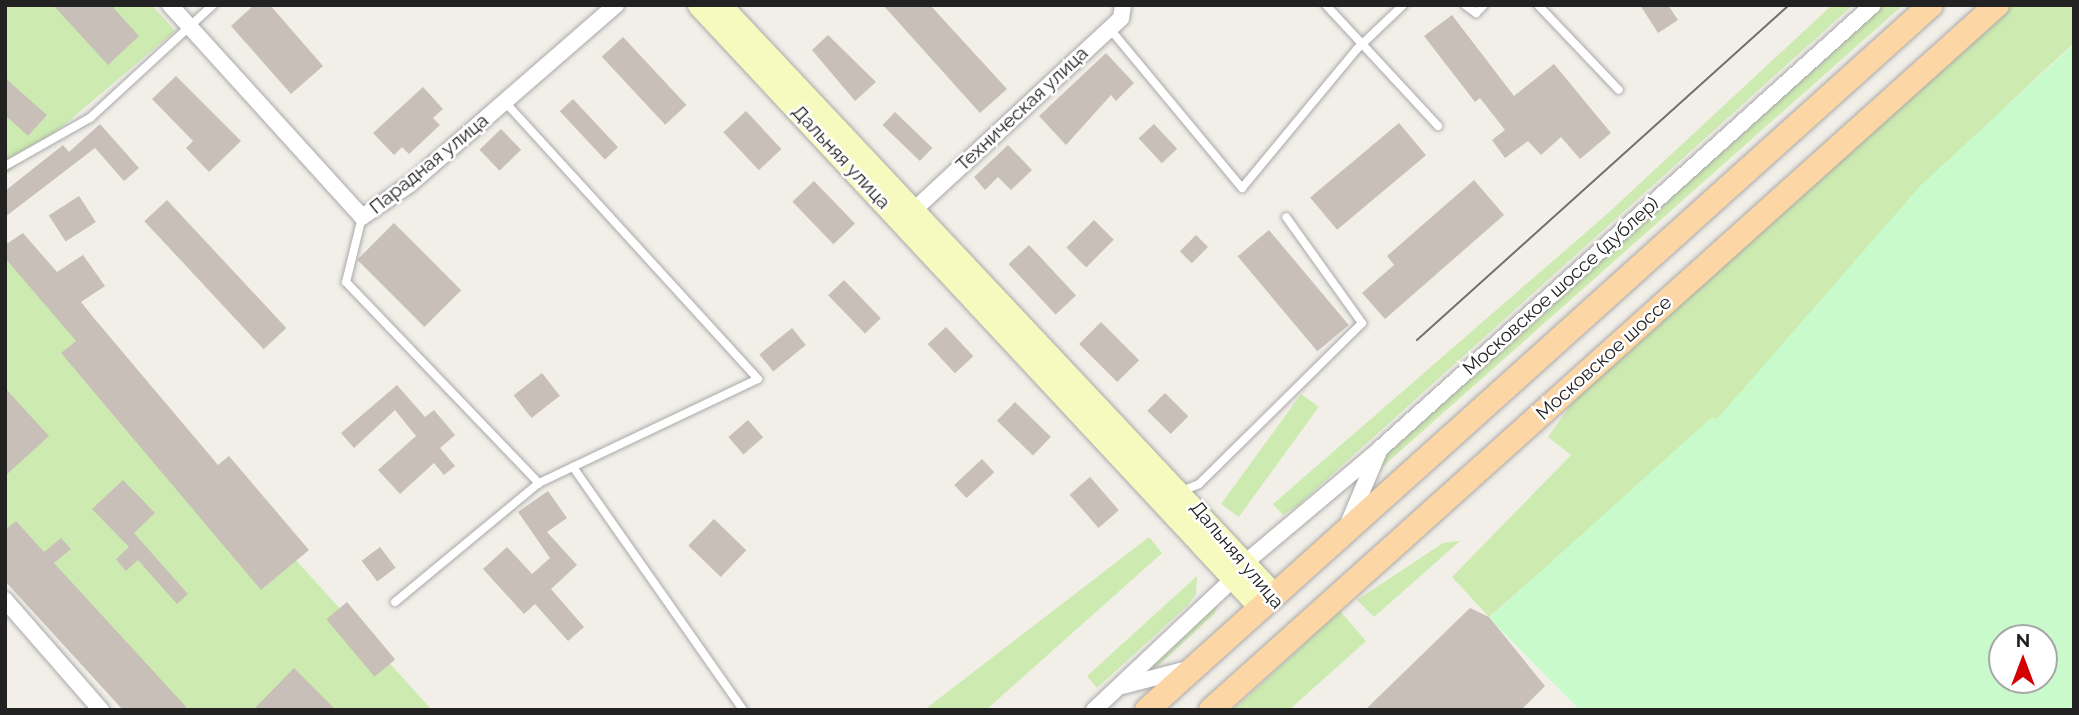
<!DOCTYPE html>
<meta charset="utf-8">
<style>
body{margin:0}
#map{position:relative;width:2079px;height:715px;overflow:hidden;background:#f2efe9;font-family:Raleway,sans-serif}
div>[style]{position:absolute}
.grass>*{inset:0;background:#cdebb0;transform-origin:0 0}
.park>*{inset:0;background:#c8facc}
.building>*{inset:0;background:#c7bfb8;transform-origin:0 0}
.roads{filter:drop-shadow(0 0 2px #a9a9a9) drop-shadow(0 0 2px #a9a9a9)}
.service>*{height:8px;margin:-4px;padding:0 4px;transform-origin:4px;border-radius:4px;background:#fff}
.minor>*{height:16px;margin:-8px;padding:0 8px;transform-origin:8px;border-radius:8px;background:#fff}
.secondary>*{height:21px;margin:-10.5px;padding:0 10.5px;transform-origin:10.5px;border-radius:10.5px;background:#f7fabf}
.primary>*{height:24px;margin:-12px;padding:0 12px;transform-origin:12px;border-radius:12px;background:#fcd6a4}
.tram>*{height:2px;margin:-1px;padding:0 1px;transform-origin:1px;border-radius:1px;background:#707070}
span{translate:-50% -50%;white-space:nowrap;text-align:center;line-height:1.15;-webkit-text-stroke:5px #fff;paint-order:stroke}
.street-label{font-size:19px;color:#222}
.frame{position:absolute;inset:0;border:7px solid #222;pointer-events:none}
.north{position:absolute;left:1988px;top:624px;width:70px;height:70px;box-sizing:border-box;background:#fff;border:2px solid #a7a7a7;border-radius:50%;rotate:0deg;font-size:19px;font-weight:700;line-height:28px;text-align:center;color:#222}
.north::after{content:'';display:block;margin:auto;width:24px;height:32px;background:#d40000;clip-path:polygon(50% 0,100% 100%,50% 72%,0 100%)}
</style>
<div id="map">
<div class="grass">
<i style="clip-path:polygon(5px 5px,152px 5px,175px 31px,5px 175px)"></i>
<i style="clip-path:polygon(1832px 5px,1853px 5px,1297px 506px,1283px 515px,1273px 504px,1607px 214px)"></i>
<i style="clip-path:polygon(1882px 5px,1903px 5px,1380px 469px,1388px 451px)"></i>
<i style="clip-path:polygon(1997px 5px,2074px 5px,2074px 43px,2007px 105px,1717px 419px,1489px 617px,1452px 577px,1571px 455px,1548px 437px,1603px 359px)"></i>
<i style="clip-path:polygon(5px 240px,432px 710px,164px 710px,5px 538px)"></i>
<i style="left:1301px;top:394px;width:22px;height:136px;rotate:36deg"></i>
<i style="clip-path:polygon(1149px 537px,1162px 553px,986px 710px,924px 710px)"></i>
<i style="clip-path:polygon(1460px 541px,1374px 617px,1357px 600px,1443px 543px)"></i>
<i style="clip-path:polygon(1197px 576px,1196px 594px,1187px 606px,1097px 688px,1087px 676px)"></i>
<i style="clip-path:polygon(1219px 600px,1215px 613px,1158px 666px,1138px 670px)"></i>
<i style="clip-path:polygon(1340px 611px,1366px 641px,1289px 710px,1233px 710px)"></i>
</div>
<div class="park">
<i style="clip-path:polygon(evenodd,2074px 44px,2074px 710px,1580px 710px,1489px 618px,1712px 417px,1717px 419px,1921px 185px,2074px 44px,2002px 638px,2044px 638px,2044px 680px,2002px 680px,2002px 638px)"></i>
</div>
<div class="building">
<i style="clip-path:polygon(53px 5px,111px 5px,139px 36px,108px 65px)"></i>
<i style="clip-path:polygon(254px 5px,270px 5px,323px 66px,291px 94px,231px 26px)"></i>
<i style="clip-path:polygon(883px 5px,930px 5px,1007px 89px,980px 113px)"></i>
<i style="clip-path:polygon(1640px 5px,1668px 5px,1678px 20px,1658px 33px)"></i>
<i style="clip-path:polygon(1452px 15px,1514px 96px,1554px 64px,1611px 133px,1580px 159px,1561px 137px,1541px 155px,1528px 141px,1505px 158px,1492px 140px,1505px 130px,1480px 98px,1475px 102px,1424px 36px)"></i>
<i style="clip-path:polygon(828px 35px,876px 82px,855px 101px,812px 50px)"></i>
<i style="left:623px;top:37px;width:93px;height:29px;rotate:47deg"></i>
<i style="clip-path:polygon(1106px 53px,1134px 83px,1116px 101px,1111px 95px,1066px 145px,1039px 116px)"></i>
<i style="clip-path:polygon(176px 76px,241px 141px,209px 172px,186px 148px,193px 141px,152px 99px)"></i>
<i style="clip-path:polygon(5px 78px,47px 115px,28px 136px,5px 115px)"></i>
<i style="clip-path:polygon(423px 87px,443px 109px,433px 118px,440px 125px,409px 154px,402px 147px,394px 155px,373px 133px)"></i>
<i style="left:573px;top:99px;width:66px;height:18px;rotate:47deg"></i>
<i style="left:746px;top:111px;width:52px;height:31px;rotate:47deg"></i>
<i style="left:895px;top:112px;width:52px;height:18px;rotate:44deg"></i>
<i style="left:1399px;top:123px;width:42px;height:116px;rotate:50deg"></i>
<i style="clip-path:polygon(100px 124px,139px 168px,124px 181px,95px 148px,5px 217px,5px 191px,63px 145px,69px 152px)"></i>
<i style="left:1154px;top:124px;width:34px;height:21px;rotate:47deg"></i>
<i style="left:501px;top:129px;width:29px;height:30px;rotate:46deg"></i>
<i style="clip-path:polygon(1008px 145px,1032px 170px,1011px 190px,998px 177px,985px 190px,974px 177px)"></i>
<i style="clip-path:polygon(1474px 180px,1504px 215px,1385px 319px,1362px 293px,1394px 265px,1387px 256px)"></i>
<i style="left:814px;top:181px;width:59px;height:30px;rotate:46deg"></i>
<i style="left:79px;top:196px;width:31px;height:36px;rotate:57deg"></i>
<i style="left:167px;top:200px;width:175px;height:31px;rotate:47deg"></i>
<i style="left:1094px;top:220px;width:28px;height:39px;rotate:45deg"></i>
<i style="left:394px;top:223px;width:95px;height:52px;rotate:45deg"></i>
<i style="left:1269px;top:230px;width:124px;height:41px;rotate:50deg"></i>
<i style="clip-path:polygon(23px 233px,57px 272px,83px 255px,105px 286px,81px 302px,93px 317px,218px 465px,229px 456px,309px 550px,261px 590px,61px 353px,76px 341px,5px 258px,5px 245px)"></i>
<i style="left:1196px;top:235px;width:17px;height:23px;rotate:45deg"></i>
<i style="left:1029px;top:245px;width:69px;height:28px;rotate:47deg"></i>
<i style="left:844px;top:280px;width:53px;height:22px;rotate:46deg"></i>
<i style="left:1101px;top:322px;width:54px;height:31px;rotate:45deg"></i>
<i style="left:946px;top:327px;width:40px;height:25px;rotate:47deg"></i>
<i style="left:792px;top:328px;width:22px;height:42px;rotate:51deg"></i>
<i style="left:542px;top:373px;width:29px;height:36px;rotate:52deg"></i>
<i style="clip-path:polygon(397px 385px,425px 417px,434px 410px,455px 435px,440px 448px,455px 466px,444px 475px,434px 463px,400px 494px,378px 470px,416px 436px,395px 410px,354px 448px,341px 433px)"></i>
<i style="clip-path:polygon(5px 388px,49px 436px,5px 476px)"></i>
<i style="left:1165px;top:393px;width:33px;height:25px;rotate:45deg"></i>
<i style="left:1015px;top:402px;width:50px;height:26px;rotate:44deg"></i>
<i style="left:748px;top:420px;width:23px;height:26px;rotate:49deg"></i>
<i style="left:982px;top:459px;width:18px;height:38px;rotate:47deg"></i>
<i style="left:1090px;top:477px;width:44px;height:27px;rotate:49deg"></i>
<i style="clip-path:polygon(123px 480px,155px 513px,134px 533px,188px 594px,177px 604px,138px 560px,126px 571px,116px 559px,129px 547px,92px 509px)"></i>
<i style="clip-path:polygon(548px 491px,567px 518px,547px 532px,577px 565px,551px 589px,584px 627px,568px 641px,535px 604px,524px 614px,483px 569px,507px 547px,532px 574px,550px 558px,518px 512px)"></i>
<i style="left:714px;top:519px;width:45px;height:37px;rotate:44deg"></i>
<i style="clip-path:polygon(16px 521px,44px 552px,61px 538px,71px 549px,54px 563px,189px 710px,123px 710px,5px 581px,5px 530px)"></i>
<i style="left:380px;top:547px;width:26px;height:23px;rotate:53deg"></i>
<i style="left:347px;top:602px;width:75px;height:27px;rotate:50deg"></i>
<i style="clip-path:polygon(1470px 608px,1489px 617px,1545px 686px,1521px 710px,1365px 710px)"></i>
<i style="clip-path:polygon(294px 668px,336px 710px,253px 710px)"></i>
</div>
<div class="roads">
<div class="service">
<i style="left:1326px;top:5px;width:165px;rotate:47.2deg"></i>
<i style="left:1465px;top:5px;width:14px;rotate:36deg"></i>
<i style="left:1476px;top:13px;width:11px;rotate:-45deg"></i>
<i style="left:1538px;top:5px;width:117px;rotate:46.4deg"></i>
<i style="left:1110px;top:29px;width:207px;rotate:50.3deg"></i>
<i style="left:1242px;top:188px;width:180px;rotate:-50.4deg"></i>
<i style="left:1357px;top:49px;width:64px;rotate:-43.7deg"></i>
<i style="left:5px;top:166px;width:98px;rotate:-29.5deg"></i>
<i style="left:90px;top:118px;width:167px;rotate:-42.6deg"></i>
<i style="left:362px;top:217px;width:67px;rotate:103.8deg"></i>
<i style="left:346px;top:282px;width:279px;rotate:46.2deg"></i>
<i style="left:539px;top:483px;width:242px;rotate:-25.4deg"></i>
<i style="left:758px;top:379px;width:375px;rotate:-132.4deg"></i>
<i style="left:573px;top:467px;width:297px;rotate:55deg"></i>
<i style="left:1182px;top:491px;width:18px;rotate:-22deg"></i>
<i style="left:1199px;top:484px;width:229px;rotate:-44.6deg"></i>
<i style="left:1362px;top:323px;width:130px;rotate:-125.6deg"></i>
<i style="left:395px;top:602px;width:187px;rotate:-39.6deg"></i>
</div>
<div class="minor">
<i style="left:170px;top:5px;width:286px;rotate:47.8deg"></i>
<i style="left:362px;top:217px;width:58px;rotate:-34.5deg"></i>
<i style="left:410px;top:184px;width:273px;rotate:-41deg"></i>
<i style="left:914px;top:210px;width:282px;rotate:-42.8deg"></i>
<i style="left:1121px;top:18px;width:13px;rotate:-81deg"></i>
<i style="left:1348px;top:524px;width:79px;rotate:-67deg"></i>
<i style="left:1246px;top:562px;width:175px;rotate:-40.1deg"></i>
<i style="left:1380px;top:449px;width:663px;rotate:-42.01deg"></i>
<i style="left:5px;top:600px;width:146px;rotate:48.9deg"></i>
<i style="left:1122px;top:686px;width:68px;rotate:-14.4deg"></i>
<i style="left:1094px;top:710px;width:191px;rotate:-43.3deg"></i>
</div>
<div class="secondary">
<i style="left:698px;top:5px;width:824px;rotate:47.02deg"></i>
<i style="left:721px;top:5px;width:809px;rotate:46.8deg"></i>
</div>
<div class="primary">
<i style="left:1147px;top:710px;width:1054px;rotate:-41.96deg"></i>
<i style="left:1211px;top:710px;width:1056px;rotate:-41.89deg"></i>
</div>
</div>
<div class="tram">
<i style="left:1417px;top:340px;width:501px;rotate:-42deg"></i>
</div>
<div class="street-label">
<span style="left:1022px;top:109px;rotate:-43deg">Техническая улица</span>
<span style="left:841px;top:157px;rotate:47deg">Дальняя улица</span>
<span style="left:429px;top:164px;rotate:-39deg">Парадная улица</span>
<span style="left:1561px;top:286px;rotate:-42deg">Московское шоссе (дублер)</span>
<span style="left:1604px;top:358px;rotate:-42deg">Московское шоссе</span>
<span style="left:1237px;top:555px;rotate:50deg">Дальняя улица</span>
</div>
<div class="frame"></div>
<div class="north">N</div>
</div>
